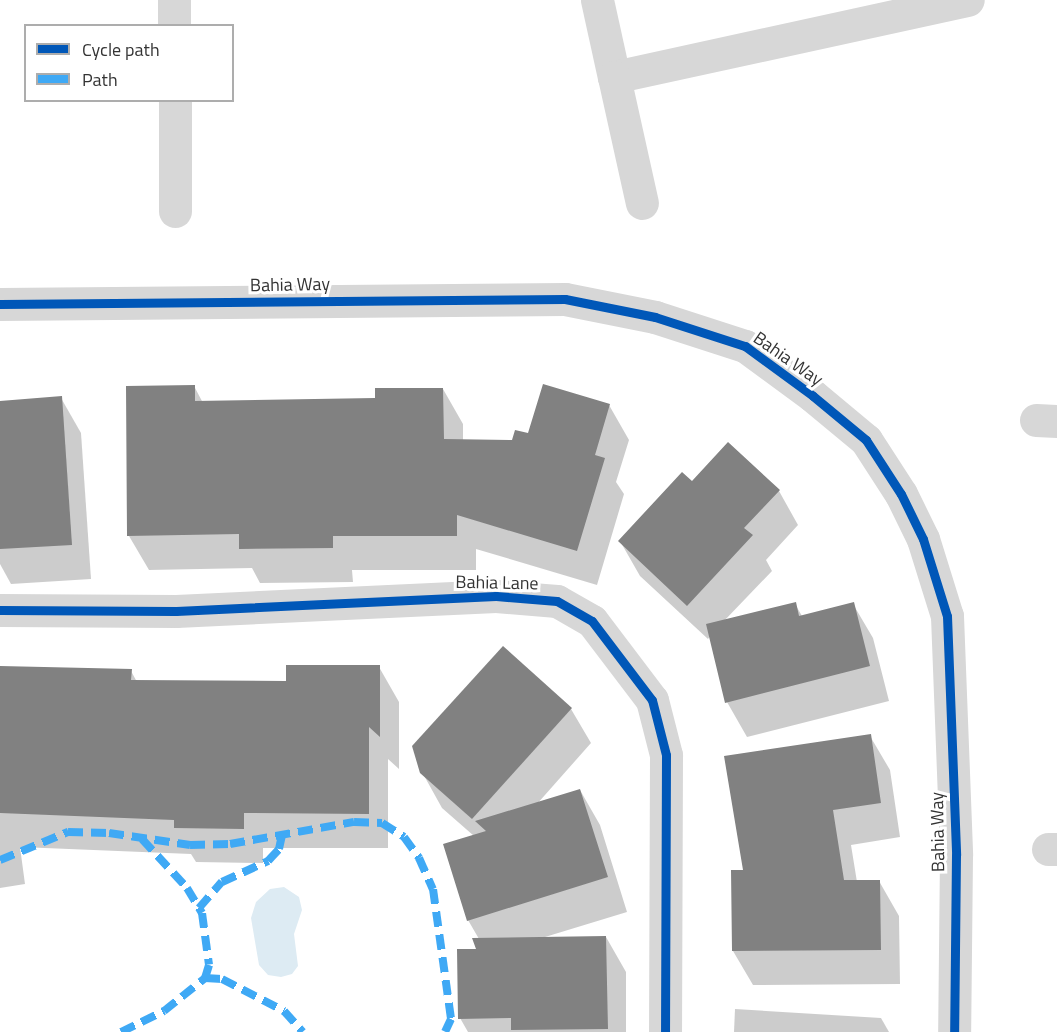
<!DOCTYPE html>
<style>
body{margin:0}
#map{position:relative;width:1057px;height:1032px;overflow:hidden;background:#fff;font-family:"Titillium Web",sans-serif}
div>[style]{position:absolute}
.water>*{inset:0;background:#ddebf3}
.shadow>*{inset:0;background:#0003}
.building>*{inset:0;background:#818181}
.minor>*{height:33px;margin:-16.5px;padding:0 16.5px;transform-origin:16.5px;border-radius:16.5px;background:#d7d7d7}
.quiet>*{height:8px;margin-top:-4px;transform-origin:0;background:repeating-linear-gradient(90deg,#3fa9f5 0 15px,transparent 0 23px)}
.cycleway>*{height:9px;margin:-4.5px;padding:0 4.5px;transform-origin:4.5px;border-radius:4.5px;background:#0057b8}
span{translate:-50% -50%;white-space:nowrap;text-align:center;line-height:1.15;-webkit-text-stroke:6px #fff;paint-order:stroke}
.street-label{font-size:18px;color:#333}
.legend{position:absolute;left:24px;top:24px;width:210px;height:78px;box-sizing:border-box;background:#fff;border:2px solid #adadad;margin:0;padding:8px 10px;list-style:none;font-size:18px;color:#333}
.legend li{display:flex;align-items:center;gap:12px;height:30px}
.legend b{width:30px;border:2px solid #adadad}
</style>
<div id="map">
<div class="water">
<i style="clip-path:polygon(284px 887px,299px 897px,302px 910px,294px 934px,298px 966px,292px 974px,281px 977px,268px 975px,259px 965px,251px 918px,256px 902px,270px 889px)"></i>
</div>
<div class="shadow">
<i style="clip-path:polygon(194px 386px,203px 403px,377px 400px,443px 389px,463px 424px,463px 441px,513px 441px,609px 405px,629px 440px,616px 482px,624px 494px,597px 585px,476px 549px,476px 570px,352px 570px,353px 582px,260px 583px,252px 568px,149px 570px,129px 536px)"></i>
<i style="clip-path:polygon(61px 398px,81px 433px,91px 579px,11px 584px,0 564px,0 402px)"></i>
<i style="clip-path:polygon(692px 483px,779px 491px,798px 525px,766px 560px,772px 571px,724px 621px,795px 604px,802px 616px,853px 604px,873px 638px,889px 701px,747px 737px,727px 702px,710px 636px,708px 639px,640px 576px,620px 541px)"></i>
<i style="clip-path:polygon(379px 667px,399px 702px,399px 769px,388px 759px,388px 848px,263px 848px,263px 863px,196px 862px,191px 854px,20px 847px,25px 884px,0 888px,0 701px,131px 671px,137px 682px,287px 682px)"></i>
<i style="clip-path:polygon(571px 709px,591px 743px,537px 804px,580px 790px,600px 825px,627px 912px,545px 937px,606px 937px,626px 972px,626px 1032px,468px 1032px,460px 1018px,479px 939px,468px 920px,474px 836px,442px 808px,422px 772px)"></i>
<i style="clip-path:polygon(870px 736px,890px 770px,900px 837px,851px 845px,857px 882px,879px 881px,899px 916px,900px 984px,753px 985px,733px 951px,745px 872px)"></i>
<i style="clip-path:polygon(735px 1009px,881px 1018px,889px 1032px,734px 1032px)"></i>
</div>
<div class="building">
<i style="clip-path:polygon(543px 384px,610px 404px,595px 455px,605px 458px,577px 551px,457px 515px,457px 536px,333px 536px,333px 548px,239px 549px,239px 534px,127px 536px,126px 386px,195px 385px,195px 401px,375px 398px,375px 388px,443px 388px,444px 439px,512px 440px,515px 430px,528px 433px)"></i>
<i style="clip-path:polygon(62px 396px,72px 545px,0 549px,0 401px)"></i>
<i style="clip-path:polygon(728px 442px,780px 490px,744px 528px,753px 535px,687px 606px,618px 541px,682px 472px,692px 481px)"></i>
<i style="clip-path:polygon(796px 602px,799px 616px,854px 602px,870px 666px,725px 703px,706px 624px)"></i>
<i style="clip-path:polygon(503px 646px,572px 708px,472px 819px,420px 773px,412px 746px)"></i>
<i style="clip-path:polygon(286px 665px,380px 665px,380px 737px,369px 727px,369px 814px,244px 813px,244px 829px,174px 828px,174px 820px,0 813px,0 666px,132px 669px,131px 680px,286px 681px)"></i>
<i style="clip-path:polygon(871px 734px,881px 803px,833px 810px,844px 880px,880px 880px,881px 950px,732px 951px,731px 870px,743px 870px,724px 756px)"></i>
<i style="clip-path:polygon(580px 789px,608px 877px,467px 921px,443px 844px,486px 831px,475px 821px)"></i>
<i style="clip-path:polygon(606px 936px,608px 1029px,511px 1030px,511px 1018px,458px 1019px,457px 949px,476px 949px,472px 938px)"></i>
</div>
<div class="minor">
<i style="left:174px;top:0;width:26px;rotate:90deg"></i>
<i style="left:597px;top:0;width:79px;rotate:77.6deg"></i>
<i style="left:614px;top:77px;width:362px;rotate:-12.3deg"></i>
<i style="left:614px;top:77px;width:129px;rotate:77.5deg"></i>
<i style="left:175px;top:100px;width:111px;rotate:90deg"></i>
<i style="left:0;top:304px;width:565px;rotate:-0.51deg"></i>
<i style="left:565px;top:299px;width:92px;rotate:11.3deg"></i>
<i style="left:655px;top:317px;width:95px;rotate:17.9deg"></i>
<i style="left:745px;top:346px;width:84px;rotate:36.3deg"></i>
<i style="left:813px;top:396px;width:69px;rotate:39.7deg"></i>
<i style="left:866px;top:440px;width:64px;rotate:57.1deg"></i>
<i style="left:901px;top:494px;width:50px;rotate:63.9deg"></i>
<i style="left:923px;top:539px;width:81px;rotate:72.7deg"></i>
<i style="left:947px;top:616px;width:239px;rotate:87.8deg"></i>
<i style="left:956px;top:855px;width:177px;rotate:90.6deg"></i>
<i style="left:1036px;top:420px;width:21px;rotate:3deg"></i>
<i style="left:0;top:610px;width:176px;rotate:0.3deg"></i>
<i style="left:176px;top:611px;width:320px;rotate:-2.7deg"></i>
<i style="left:496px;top:596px;width:61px;rotate:4.7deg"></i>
<i style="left:557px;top:601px;width:40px;rotate:29.7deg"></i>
<i style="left:592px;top:621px;width:99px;rotate:52.8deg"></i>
<i style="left:652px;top:700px;width:57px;rotate:75.7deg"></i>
<i style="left:666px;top:755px;width:277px;rotate:90.2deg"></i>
<i style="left:1048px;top:849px;width:9px"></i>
</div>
<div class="quiet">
<i style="left:142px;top:839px;width:67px;rotate:47.4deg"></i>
<i style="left:187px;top:888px;width:29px;rotate:59deg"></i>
<i style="left:202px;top:913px;width:52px;rotate:82.3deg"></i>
<i style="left:209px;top:965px;width:14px;rotate:107deg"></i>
<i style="left:0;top:860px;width:74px;rotate:-22.4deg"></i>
<i style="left:68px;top:832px;width:41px;rotate:1.4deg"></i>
<i style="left:109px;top:833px;width:82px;rotate:8.4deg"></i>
<i style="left:190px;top:845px;width:40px;rotate:-1.4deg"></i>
<i style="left:230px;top:844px;width:126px;rotate:-10.1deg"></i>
<i style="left:354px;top:822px;width:28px;rotate:2deg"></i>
<i style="left:382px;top:823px;width:26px;rotate:32deg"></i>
<i style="left:404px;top:837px;width:26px;rotate:54deg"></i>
<i style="left:419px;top:858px;width:34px;rotate:66deg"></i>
<i style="left:433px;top:889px;width:131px;rotate:82.1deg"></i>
<i style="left:451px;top:1019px;width:14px;rotate:115deg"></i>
<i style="left:199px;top:908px;width:35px;rotate:-49deg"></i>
<i style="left:222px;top:882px;width:51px;rotate:-24.5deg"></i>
<i style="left:268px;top:861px;width:16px;rotate:-47deg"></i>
<i style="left:279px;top:849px;width:14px;rotate:-78deg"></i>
<i style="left:121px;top:1032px;width:48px;rotate:-26deg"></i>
<i style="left:164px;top:1011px;width:53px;rotate:-38.8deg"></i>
<i style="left:205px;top:978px;width:17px;rotate:3deg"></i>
<i style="left:222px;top:979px;width:70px;rotate:27.3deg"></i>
<i style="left:284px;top:1011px;width:28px;rotate:48deg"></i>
</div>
<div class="cycleway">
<i style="left:0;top:304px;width:565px;rotate:-0.51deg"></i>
<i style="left:565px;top:299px;width:92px;rotate:11.3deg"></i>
<i style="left:655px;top:317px;width:95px;rotate:17.9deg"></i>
<i style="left:745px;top:346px;width:84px;rotate:36.3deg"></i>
<i style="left:813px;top:396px;width:69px;rotate:39.7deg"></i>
<i style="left:866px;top:440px;width:64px;rotate:57.1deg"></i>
<i style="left:901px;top:494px;width:50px;rotate:63.9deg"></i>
<i style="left:923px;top:539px;width:81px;rotate:72.7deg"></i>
<i style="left:947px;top:616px;width:239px;rotate:87.8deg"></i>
<i style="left:956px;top:855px;width:177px;rotate:90.6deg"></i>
<i style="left:0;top:610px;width:176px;rotate:0.3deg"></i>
<i style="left:176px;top:611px;width:320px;rotate:-2.7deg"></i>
<i style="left:496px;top:596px;width:61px;rotate:4.7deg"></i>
<i style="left:557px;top:601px;width:40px;rotate:29.7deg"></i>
<i style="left:592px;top:621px;width:99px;rotate:52.8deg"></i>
<i style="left:652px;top:700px;width:57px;rotate:75.7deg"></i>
<i style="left:666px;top:755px;width:277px;rotate:90.2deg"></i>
</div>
<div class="street-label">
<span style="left:290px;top:285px;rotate:-1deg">Bahia Way</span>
<span style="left:788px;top:359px;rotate:35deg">Bahia Way</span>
<span style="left:497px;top:583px;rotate:1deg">Bahia Lane</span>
<span style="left:938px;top:832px;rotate:-91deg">Bahia Way</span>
</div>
<ul class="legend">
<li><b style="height:8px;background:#0057b8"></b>Cycle path</li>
<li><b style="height:8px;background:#3fa9f5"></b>Path</li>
</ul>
</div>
